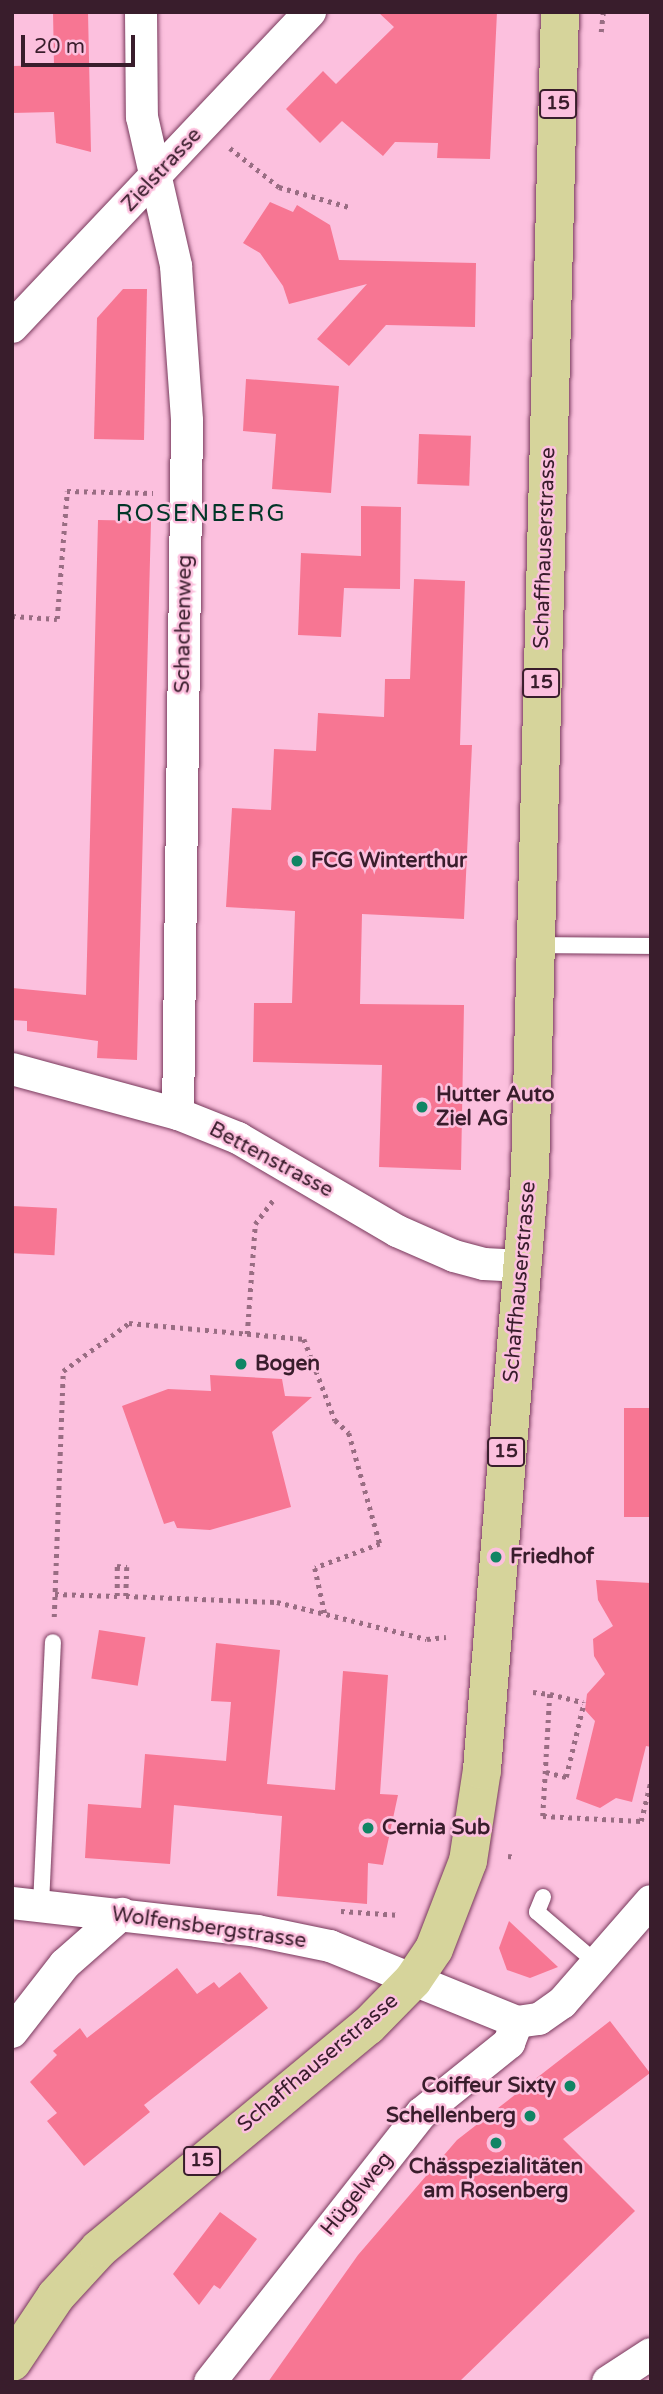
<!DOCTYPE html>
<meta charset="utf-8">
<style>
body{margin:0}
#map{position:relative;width:663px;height:2394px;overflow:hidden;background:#fcc0de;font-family:"Varela Round",sans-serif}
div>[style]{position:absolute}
.building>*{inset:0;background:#f77693;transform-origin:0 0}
.path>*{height:4.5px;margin-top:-2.25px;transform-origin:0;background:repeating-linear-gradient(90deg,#996d83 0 3.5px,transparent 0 8.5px)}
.roads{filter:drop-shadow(0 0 2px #78395c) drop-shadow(0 0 2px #78395c)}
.lane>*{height:16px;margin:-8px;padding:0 8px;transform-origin:8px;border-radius:8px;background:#fff}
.street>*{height:32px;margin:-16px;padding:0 16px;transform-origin:16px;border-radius:16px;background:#fff}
.primary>*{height:38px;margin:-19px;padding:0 19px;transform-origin:19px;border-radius:19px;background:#d6d49b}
.dots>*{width:19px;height:19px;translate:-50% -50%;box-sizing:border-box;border:4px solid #fcc0de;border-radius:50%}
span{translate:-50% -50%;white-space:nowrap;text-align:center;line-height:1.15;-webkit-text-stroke:5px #fcc0de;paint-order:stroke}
.shield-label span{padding:2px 5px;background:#fcc0de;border:2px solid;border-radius:5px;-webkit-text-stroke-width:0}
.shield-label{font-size:19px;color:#391d2c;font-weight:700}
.street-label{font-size:21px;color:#391d2c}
.poi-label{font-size:21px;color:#391d2c;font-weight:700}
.left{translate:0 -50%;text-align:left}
.right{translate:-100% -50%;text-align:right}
.quarter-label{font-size:24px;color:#013627;letter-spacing:2px}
.frame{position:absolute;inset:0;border:14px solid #391d2c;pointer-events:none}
.scale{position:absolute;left:21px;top:35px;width:114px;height:32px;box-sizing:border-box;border:4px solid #391d2c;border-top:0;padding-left:9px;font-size:21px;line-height:24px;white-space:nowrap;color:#391d2c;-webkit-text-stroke:5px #fcc0de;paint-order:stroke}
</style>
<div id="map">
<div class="building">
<i style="clip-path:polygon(53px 12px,88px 12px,91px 152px,56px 143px,54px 112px,12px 113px,12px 66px,54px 65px)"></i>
<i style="clip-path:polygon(378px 12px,497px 12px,490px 159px,437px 158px,438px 143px,395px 142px,383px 156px,342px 121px,320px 143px,286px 109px,323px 71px,336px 84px,394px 27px)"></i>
<i style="clip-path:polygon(270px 202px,293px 212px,297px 205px,330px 225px,339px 260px,476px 263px,475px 327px,386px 325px,349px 366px,317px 339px,367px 284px,289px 304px,283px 286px,260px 253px,243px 243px)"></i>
<i style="clip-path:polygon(123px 289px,147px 289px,144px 440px,94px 439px,97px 318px)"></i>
<i style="clip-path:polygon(246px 379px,339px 386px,331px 493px,272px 489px,276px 434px,243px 431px)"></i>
<i style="left:419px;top:434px;width:52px;height:50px;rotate:2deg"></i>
<i style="clip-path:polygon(361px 506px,401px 507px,400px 589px,344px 588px,341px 637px,298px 635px,301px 553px,361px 556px)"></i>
<i style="clip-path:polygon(98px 520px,151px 521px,137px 1060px,97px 1058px,98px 1041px,27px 1031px,27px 1021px,12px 1020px,12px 988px,86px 995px)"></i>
<i style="clip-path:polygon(414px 579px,465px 581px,460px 745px,472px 745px,464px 919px,362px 914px,360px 1004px,464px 1005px,461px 1170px,379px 1167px,382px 1065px,253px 1062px,254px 1003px,292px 1003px,295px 911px,226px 907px,232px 808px,271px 810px,274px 749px,316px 751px,318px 713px,384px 717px,385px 679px,410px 679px)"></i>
<i style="left:12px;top:1206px;width:45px;height:47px;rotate:3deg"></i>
<i style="clip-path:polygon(210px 1375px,282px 1379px,285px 1396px,312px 1397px,272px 1432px,291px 1507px,210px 1530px,177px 1528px,174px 1521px,164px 1524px,122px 1406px,168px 1389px,211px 1391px)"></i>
<i style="left:624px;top:1408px;width:27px;height:109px"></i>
<i style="clip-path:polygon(596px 1580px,651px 1583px,651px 1747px,646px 1746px,632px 1802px,616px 1798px,600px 1808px,576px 1799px,595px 1721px,585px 1710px,587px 1694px,605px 1674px,594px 1656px,593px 1639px,613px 1626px,598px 1600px)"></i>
<i style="left:99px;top:1630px;width:47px;height:49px;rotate:9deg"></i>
<i style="clip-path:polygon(216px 1643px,280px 1650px,267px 1784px,335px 1790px,343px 1671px,388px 1675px,380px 1794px,398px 1795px,383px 1865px,368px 1863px,367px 1904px,277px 1896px,282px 1816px,174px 1805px,170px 1864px,85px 1858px,88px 1804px,141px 1808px,145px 1754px,226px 1761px,231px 1702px,211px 1701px)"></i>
<i style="clip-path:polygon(509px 1921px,558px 1967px,530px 1978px,507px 1970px,499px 1948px)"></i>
<i style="clip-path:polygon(177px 1968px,197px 1994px,214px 1982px,219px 1988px,240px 1972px,268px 2008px,144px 2105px,150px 2112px,84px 2166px,47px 2121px,57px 2113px,30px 2082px,57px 2055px,53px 2051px,80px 2028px,87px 2038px)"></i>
<i style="clip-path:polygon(610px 2021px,650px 2073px,563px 2139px,635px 2211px,459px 2382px,268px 2382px,358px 2255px,457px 2140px)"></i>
<i style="clip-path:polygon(220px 2212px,257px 2239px,220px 2289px,214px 2285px,199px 2305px,173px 2274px)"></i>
</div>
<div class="path">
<i style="left:601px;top:32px;width:20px;rotate:-84deg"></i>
<i style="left:230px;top:148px;width:63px;rotate:38.5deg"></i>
<i style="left:279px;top:187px;width:73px;rotate:15.9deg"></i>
<i style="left:12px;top:616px;width:45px;rotate:3.8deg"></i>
<i style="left:57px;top:619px;width:128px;rotate:-85.5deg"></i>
<i style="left:67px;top:491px;width:86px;rotate:1.3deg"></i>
<i style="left:247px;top:1334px;width:110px;rotate:-85.8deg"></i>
<i style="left:255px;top:1224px;width:31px;rotate:-53deg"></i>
<i style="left:55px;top:1594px;width:62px;rotate:1.8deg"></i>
<i style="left:117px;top:1596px;width:30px;rotate:-90deg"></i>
<i style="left:117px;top:1566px;width:10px;rotate:6deg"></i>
<i style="left:127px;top:1567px;width:29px;rotate:92deg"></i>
<i style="left:126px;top:1596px;width:151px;rotate:2.3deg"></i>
<i style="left:277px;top:1602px;width:154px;rotate:13.9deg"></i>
<i style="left:427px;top:1639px;width:19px;rotate:-6deg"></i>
<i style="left:54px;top:1617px;width:246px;rotate:-87.9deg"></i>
<i style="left:63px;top:1371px;width:82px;rotate:-36deg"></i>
<i style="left:129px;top:1323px;width:176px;rotate:5.2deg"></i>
<i style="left:304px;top:1339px;width:87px;rotate:69.1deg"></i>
<i style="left:335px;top:1420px;width:19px;rotate:43deg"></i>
<i style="left:349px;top:1433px;width:115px;rotate:74.4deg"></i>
<i style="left:380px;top:1544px;width:69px;rotate:159.7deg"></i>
<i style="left:315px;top:1568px;width:47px;rotate:77.7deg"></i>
<i style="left:533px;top:1692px;width:17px;rotate:7deg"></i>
<i style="left:550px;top:1694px;width:122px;rotate:93.3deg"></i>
<i style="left:543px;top:1816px;width:98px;rotate:2.9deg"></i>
<i style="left:641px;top:1821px;width:42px;rotate:-76.3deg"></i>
<i style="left:550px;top:1694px;width:34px;rotate:14deg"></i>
<i style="left:546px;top:1772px;width:21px;rotate:14deg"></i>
<i style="left:566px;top:1777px;width:77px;rotate:-76.5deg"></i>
<i style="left:508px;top:1856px;width:8px;rotate:7deg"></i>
<i style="left:341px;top:1911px;width:59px;rotate:3.9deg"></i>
</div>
<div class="roads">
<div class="lane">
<i style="left:535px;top:945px;width:116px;rotate:0.5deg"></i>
<i style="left:543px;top:1897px;width:16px;rotate:112deg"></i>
<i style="left:537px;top:1912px;width:82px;rotate:40.5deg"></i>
<i style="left:41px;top:1905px;width:263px;rotate:-87.4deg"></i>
</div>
<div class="street">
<i style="left:141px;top:12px;width:105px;rotate:89.5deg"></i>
<i style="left:142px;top:117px;width:153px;rotate:77.1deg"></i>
<i style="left:176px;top:266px;width:155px;rotate:85.9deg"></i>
<i style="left:187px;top:421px;width:693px;rotate:90.74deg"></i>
<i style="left:12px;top:327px;width:434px;rotate:-46.6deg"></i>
<i style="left:12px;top:1069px;width:172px;rotate:15.2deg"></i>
<i style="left:178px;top:1114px;width:65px;rotate:21.8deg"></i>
<i style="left:238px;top:1138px;width:184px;rotate:30.3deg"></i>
<i style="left:397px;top:1231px;width:62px;rotate:23.7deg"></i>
<i style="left:454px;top:1256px;width:31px;rotate:15deg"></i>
<i style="left:484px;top:1264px;width:38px;rotate:3deg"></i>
<i style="left:12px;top:1903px;width:247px;rotate:6.5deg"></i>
<i style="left:257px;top:1931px;width:75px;rotate:11.6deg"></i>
<i style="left:330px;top:1946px;width:202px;rotate:22.1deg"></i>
<i style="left:517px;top:2022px;width:22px;rotate:-8deg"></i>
<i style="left:539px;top:2019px;width:28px;rotate:-35deg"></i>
<i style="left:562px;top:2003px;width:135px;rotate:-48.9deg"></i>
<i style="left:12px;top:2032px;width:86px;rotate:-52.1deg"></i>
<i style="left:65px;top:1964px;width:76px;rotate:-41.3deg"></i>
<i style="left:210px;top:2382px;width:342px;rotate:-51.8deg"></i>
<i style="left:422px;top:2113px;width:112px;rotate:-38.8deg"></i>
<i style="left:509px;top:2043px;width:22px;rotate:-69deg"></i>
<i style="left:608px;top:2382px;width:51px;rotate:-33.1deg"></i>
</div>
<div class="primary">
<i style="left:12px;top:2362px;width:79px;rotate:-56.3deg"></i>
<i style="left:56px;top:2296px;width:64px;rotate:-47.5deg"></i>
<i style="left:99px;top:2249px;width:349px;rotate:-39.7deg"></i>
<i style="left:368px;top:2026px;width:64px;rotate:-45.6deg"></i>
<i style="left:413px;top:1980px;width:37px;rotate:-56deg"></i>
<i style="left:434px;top:1949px;width:94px;rotate:-68.9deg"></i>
<i style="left:468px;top:1861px;width:92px;rotate:-81.3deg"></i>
<i style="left:482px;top:1770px;width:600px;rotate:-85.41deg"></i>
<i style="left:530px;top:1172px;width:1160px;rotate:-88.52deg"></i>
</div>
</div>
<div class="dots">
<i style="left:297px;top:861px;background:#108564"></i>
<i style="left:422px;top:1107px;background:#108564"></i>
<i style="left:241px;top:1364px;background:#108564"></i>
<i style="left:496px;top:1557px;background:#108564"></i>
<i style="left:368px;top:1828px;background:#108564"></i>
<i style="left:570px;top:2086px;background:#108564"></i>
<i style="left:530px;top:2116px;background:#108564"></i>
<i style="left:496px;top:2143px;background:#108564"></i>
</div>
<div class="shield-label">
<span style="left:558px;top:104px">15</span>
<span style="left:541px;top:683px">15</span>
<span style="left:506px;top:1452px">15</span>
<span style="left:202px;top:2161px">15</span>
</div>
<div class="street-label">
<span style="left:162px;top:170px;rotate:-47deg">Zielstrasse</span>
<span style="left:545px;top:548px;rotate:-88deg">Schaffhauserstrasse</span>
<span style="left:184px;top:624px;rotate:-89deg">Schachenweg</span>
<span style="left:271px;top:1160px;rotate:28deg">Bettenstrasse</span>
<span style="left:520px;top:1282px;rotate:-85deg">Schaffhauserstrasse</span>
<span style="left:209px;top:1928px;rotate:8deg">Wolfensbergstrasse</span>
<span style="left:318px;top:2063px;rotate:-40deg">Schaffhauserstrasse</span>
<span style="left:357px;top:2194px;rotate:-51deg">Hügelweg</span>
</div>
<div class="poi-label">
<span class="left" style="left:311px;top:861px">FCG Winterthur</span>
<span class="left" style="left:436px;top:1107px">Hutter Auto<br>Ziel AG</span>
<span class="left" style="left:255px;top:1364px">Bogen</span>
<span class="left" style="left:510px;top:1557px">Friedhof</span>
<span class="left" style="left:382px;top:1828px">Cernia Sub</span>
<span class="right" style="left:556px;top:2086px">Coiffeur Sixty</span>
<span class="right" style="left:516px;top:2116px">Schellenberg</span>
<span style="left:496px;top:2179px">Chässpezialitäten<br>am Rosenberg</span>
</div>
<div class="quarter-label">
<span style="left:201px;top:514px">ROSENBERG</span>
</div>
<div class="frame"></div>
<div class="scale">20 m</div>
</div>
